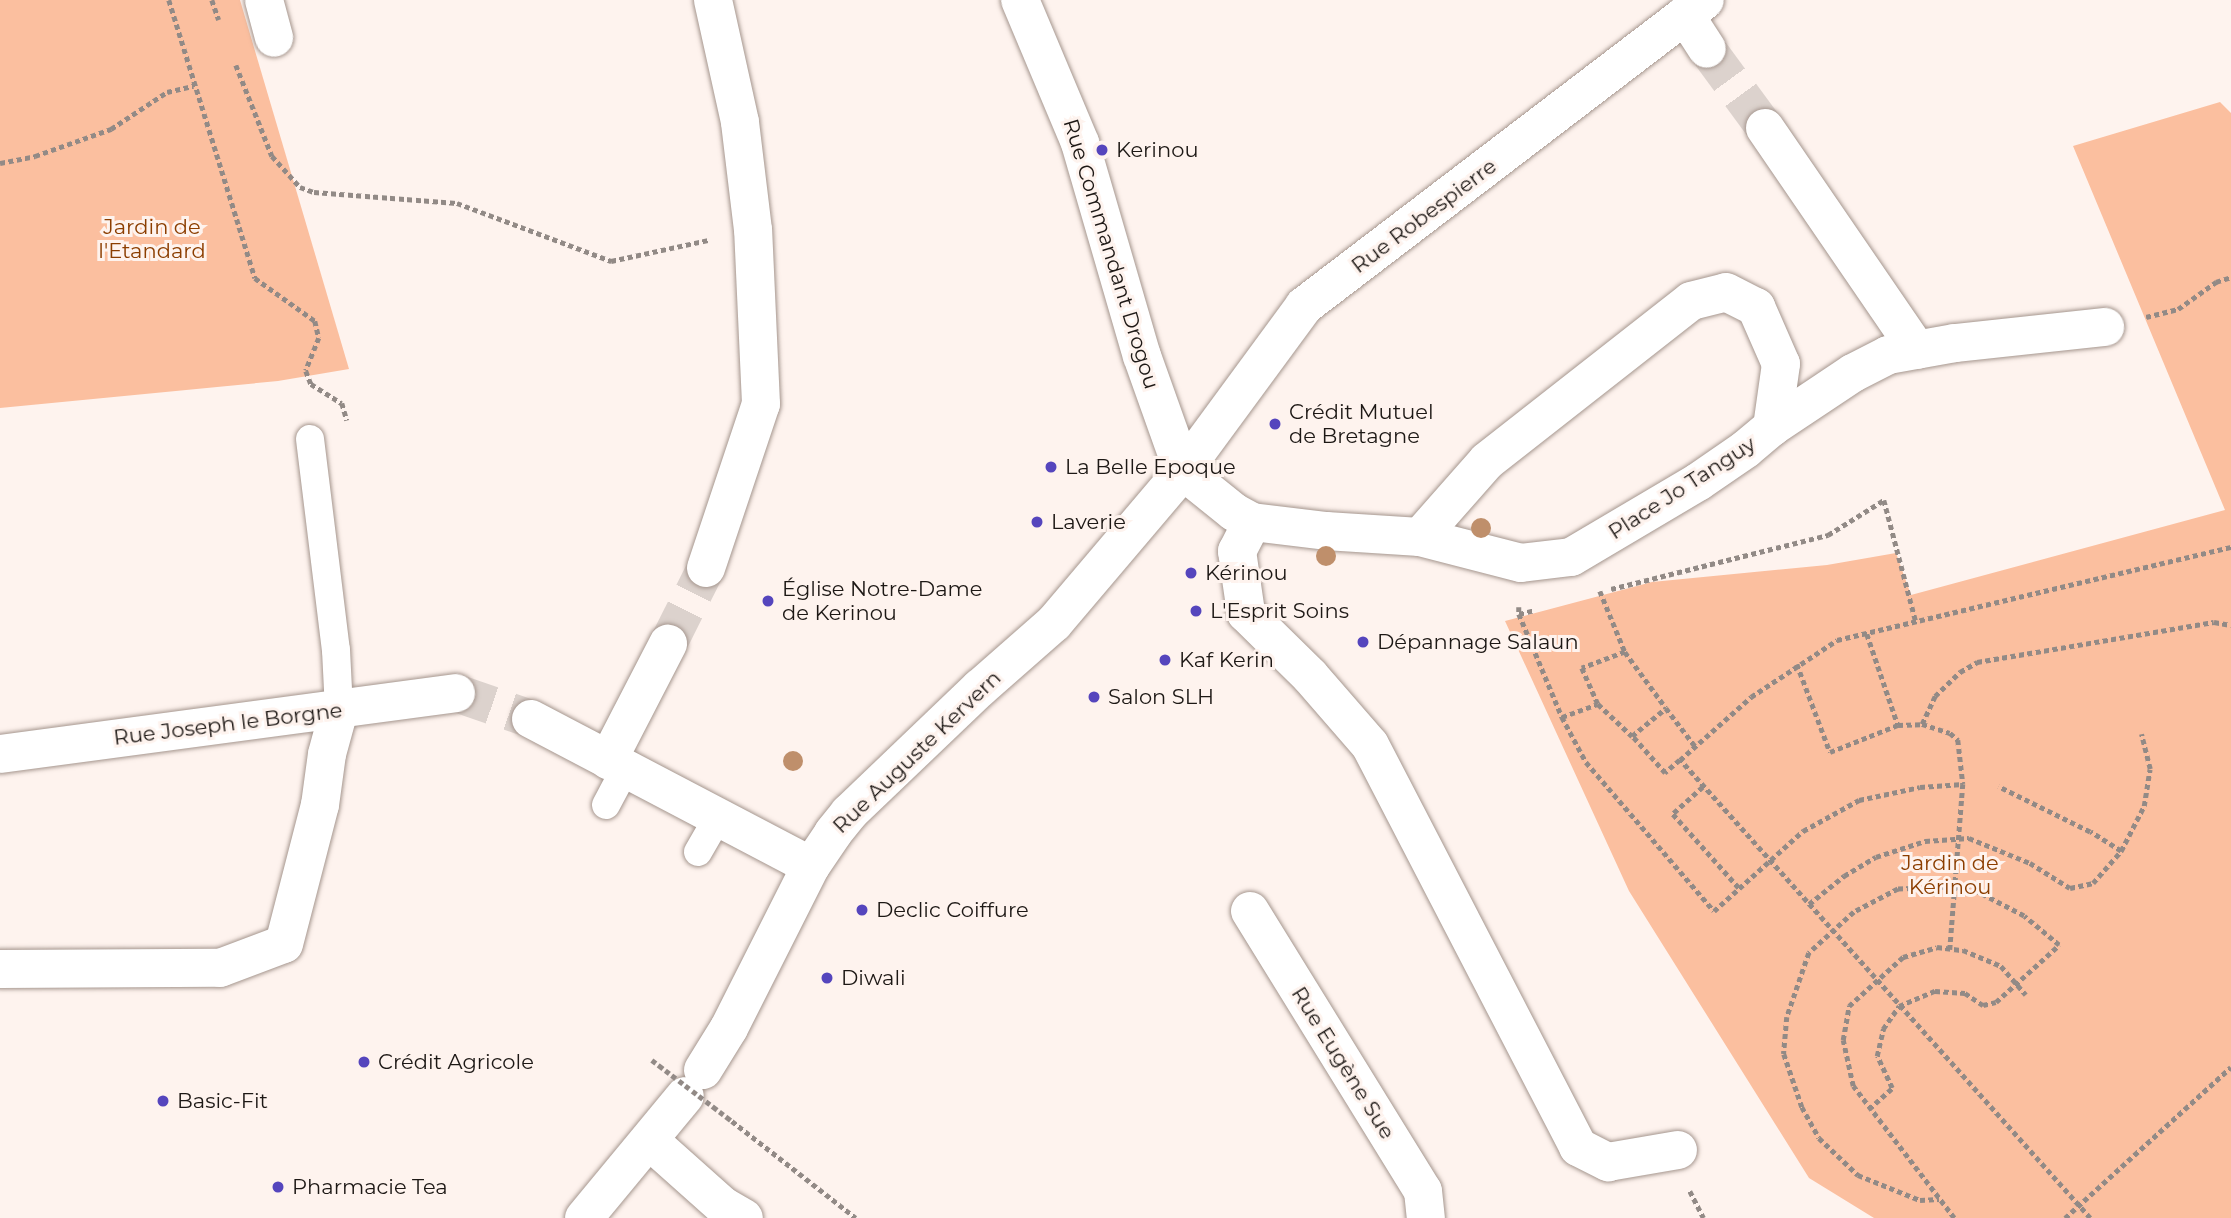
<!DOCTYPE html>
<meta charset="utf-8">
<style>
body{margin:0}
#map{position:relative;width:2231px;height:1218px;overflow:hidden;background:#fef3ee;font-family:Montserrat,sans-serif}
div>[style]{position:absolute}
.green>*{inset:0;background:#fbbf9f}
.street-tunnel>*{height:38px;margin-top:-19px;transform-origin:0;background:repeating-linear-gradient(90deg,#dcd2cd 0 38px,transparent 0 57px)}
.path>*{height:4.5px;margin-top:-2.25px;transform-origin:0;background:repeating-linear-gradient(90deg,#928a86 0 5px,transparent 0 8.5px)}
.roads{filter:drop-shadow(0 0 2px #a5968e) drop-shadow(0 0 2px #a5968e)}
.lane>*{height:28px;margin:-14px;padding:0 14px;transform-origin:14px;border-radius:14px;background:#fff}
.street>*{height:38px;margin:-19px;padding:0 19px;transform-origin:19px;border-radius:19px;background:#fff}
.secondary>*{height:38px;margin:-19px;padding:0 19px;transform-origin:19px;border-radius:19px;background:#fff}
.path-bridge>*{height:4.5px;margin-top:-2.25px;transform-origin:0;background:repeating-linear-gradient(90deg,#928a86 0 5px,transparent 0 8.5px)}
.trees>*{width:20px;height:20px;margin:-10px;border-radius:50%;background:#bf8f6b}
.dots>*{width:19px;height:19px;translate:-50% -50%;box-sizing:border-box;border:4px solid #fef3ee;border-radius:50%}
span{translate:-50% -50%;white-space:nowrap;text-align:center;line-height:1.15;-webkit-text-stroke:6px #fef3ee;paint-order:stroke}
.poi-label{font-size:21px;color:#1d1815}
.left{translate:0 -50%;text-align:left}
.street-label{font-size:21px;color:#1d1815}
.park-label{font-size:21px;color:#8c3e00}
</style>
<div id="map">
<div class="green">
<i style="clip-path:polygon(0 0,240px 0,349px 369px,278px 381px,0 408px)"></i>
<i style="clip-path:polygon(2220px 102px,2231px 113px,2231px 1218px,1874px 1218px,1809px 1178px,1629px 891px,1505px 621px,1652px 582px,1827px 565px,1896px 553px,1911px 595px,2225px 510px,2073px 146px)"></i>
</div>
<div class="street-tunnel">
<i style="left:1707px;top:49px;width:98px;rotate:53.7deg"></i>
<i style="left:668px;top:644px;width:85px;rotate:-63.4deg"></i>
<i style="left:456px;top:693px;width:79px;rotate:19.1deg"></i>
</div>
<div class="path">
<i style="left:169px;top:0;width:291px;rotate:72.8deg"></i>
<i style="left:255px;top:278px;width:74px;rotate:35.6deg"></i>
<i style="left:315px;top:321px;width:17px;rotate:77deg"></i>
<i style="left:319px;top:338px;width:35px;rotate:112deg"></i>
<i style="left:306px;top:371px;width:14px;rotate:69deg"></i>
<i style="left:311px;top:384px;width:36px;rotate:32deg"></i>
<i style="left:342px;top:403px;width:18px;rotate:74deg"></i>
<i style="left:212px;top:0;width:21px;rotate:71deg"></i>
<i style="left:236px;top:65px;width:98px;rotate:68.4deg"></i>
<i style="left:272px;top:156px;width:42px;rotate:47.9deg"></i>
<i style="left:300px;top:187px;width:15px;rotate:20deg"></i>
<i style="left:314px;top:192px;width:143px;rotate:4.4deg"></i>
<i style="left:457px;top:203px;width:165px;rotate:20.6deg"></i>
<i style="left:611px;top:261px;width:99px;rotate:-12.2deg"></i>
<i style="left:0;top:163px;width:36px;rotate:-11deg"></i>
<i style="left:35px;top:156px;width:81px;rotate:-19.6deg"></i>
<i style="left:111px;top:129px;width:67px;rotate:-33.5deg"></i>
<i style="left:167px;top:92px;width:27px;rotate:-13deg"></i>
<i style="left:2146px;top:317px;width:33px;rotate:-14deg"></i>
<i style="left:2178px;top:309px;width:47px;rotate:-35.4deg"></i>
<i style="left:2216px;top:282px;width:16px;rotate:-18deg"></i>
<i style="left:1611px;top:589px;width:224px;rotate:-14deg"></i>
<i style="left:1828px;top:535px;width:66px;rotate:-32deg"></i>
<i style="left:1884px;top:500px;width:126px;rotate:75.3deg"></i>
<i style="left:1600px;top:591px;width:66px;rotate:67.7deg"></i>
<i style="left:1625px;top:652px;width:69px;rotate:53.8deg"></i>
<i style="left:1519px;top:607px;width:7px;rotate:90deg"></i>
<i style="left:1519px;top:614px;width:112px;rotate:67.3deg"></i>
<i style="left:1562px;top:717px;width:51px;rotate:61.9deg"></i>
<i style="left:1586px;top:762px;width:196px;rotate:49.3deg"></i>
<i style="left:1714px;top:911px;width:120px;rotate:-42deg"></i>
<i style="left:1803px;top:831px;width:64px;rotate:-29deg"></i>
<i style="left:1859px;top:800px;width:62px;rotate:-12deg"></i>
<i style="left:1920px;top:787px;width:43px;rotate:-4deg"></i>
<i style="left:1963px;top:784px;width:166px;rotate:94.5deg"></i>
<i style="left:1519px;top:614px;width:16px;rotate:-14deg"></i>
<i style="left:1867px;top:634px;width:96px;rotate:71.2deg"></i>
<i style="left:1625px;top:652px;width:46px;rotate:159.6deg"></i>
<i style="left:1582px;top:668px;width:39px;rotate:66deg"></i>
<i style="left:1598px;top:704px;width:47px;rotate:43.3deg"></i>
<i style="left:1797px;top:664px;width:94px;rotate:69.4deg"></i>
<i style="left:1830px;top:752px;width:73px;rotate:-21.7deg"></i>
<i style="left:1898px;top:725px;width:24px;rotate:-2deg"></i>
<i style="left:1922px;top:724px;width:31px;rotate:-65deg"></i>
<i style="left:1935px;top:696px;width:35px;rotate:-44deg"></i>
<i style="left:1960px;top:672px;width:20px;rotate:-30deg"></i>
<i style="left:1977px;top:662px;width:240px;rotate:-9.6deg"></i>
<i style="left:2214px;top:622px;width:17px;rotate:10deg"></i>
<i style="left:1562px;top:717px;width:38px;rotate:-20deg"></i>
<i style="left:1922px;top:724px;width:29px;rotate:18deg"></i>
<i style="left:1950px;top:733px;width:11px;rotate:41deg"></i>
<i style="left:1958px;top:740px;width:44px;rotate:83.5deg"></i>
<i style="left:1680px;top:760px;width:20px;rotate:139deg"></i>
<i style="left:1665px;top:773px;width:50px;rotate:-131.7deg"></i>
<i style="left:1632px;top:736px;width:44px;rotate:-39.5deg"></i>
<i style="left:1666px;top:708px;width:48px;rotate:52.7deg"></i>
<i style="left:1703px;top:787px;width:40px;rotate:138deg"></i>
<i style="left:1673px;top:814px;width:101px;rotate:48.2deg"></i>
<i style="left:2121px;top:851px;width:51px;rotate:-62.9deg"></i>
<i style="left:2144px;top:806px;width:37px;rotate:-81deg"></i>
<i style="left:2150px;top:769px;width:36px;rotate:-104deg"></i>
<i style="left:1809px;top:904px;width:45px;rotate:-38.7deg"></i>
<i style="left:1844px;top:876px;width:37px;rotate:-31deg"></i>
<i style="left:1876px;top:857px;width:52px;rotate:-18.1deg"></i>
<i style="left:1925px;top:841px;width:44px;rotate:-3.9deg"></i>
<i style="left:1969px;top:838px;width:66px;rotate:22.3deg"></i>
<i style="left:2030px;top:863px;width:47px;rotate:32deg"></i>
<i style="left:2070px;top:888px;width:24px;rotate:-12deg"></i>
<i style="left:2093px;top:883px;width:43px;rotate:-48.8deg"></i>
<i style="left:2121px;top:851px;width:36px;rotate:-148deg"></i>
<i style="left:2090px;top:832px;width:102px;rotate:-153.7deg"></i>
<i style="left:1869px;top:1109px;width:31px;rotate:-42deg"></i>
<i style="left:1892px;top:1088px;width:35px;rotate:-115deg"></i>
<i style="left:1877px;top:1056px;width:28px;rotate:-77deg"></i>
<i style="left:1883px;top:1029px;width:28px;rotate:-55deg"></i>
<i style="left:1899px;top:1006px;width:39px;rotate:-23deg"></i>
<i style="left:1935px;top:991px;width:30px;rotate:4deg"></i>
<i style="left:1965px;top:993px;width:22px;rotate:34deg"></i>
<i style="left:1983px;top:1005px;width:13px;rotate:-13deg"></i>
<i style="left:1996px;top:1002px;width:85px;rotate:-42.1deg"></i>
<i style="left:2059px;top:945px;width:45px;rotate:-140.4deg"></i>
<i style="left:2024px;top:916px;width:52px;rotate:-152.4deg"></i>
<i style="left:1978px;top:892px;width:25px;rotate:-168deg"></i>
<i style="left:1954px;top:887px;width:56px;rotate:178deg"></i>
<i style="left:1898px;top:889px;width:50px;rotate:152.4deg"></i>
<i style="left:1854px;top:912px;width:61px;rotate:137.7deg"></i>
<i style="left:1809px;top:953px;width:68px;rotate:109deg"></i>
<i style="left:1787px;top:1017px;width:37px;rotate:95deg"></i>
<i style="left:1784px;top:1054px;width:56px;rotate:71.2deg"></i>
<i style="left:1802px;top:1107px;width:35px;rotate:61deg"></i>
<i style="left:1819px;top:1138px;width:54px;rotate:43.5deg"></i>
<i style="left:1858px;top:1175px;width:67px;rotate:22deg"></i>
<i style="left:1920px;top:1200px;width:19px;rotate:-3deg"></i>
<i style="left:732px;top:1121px;width:157px;rotate:38deg"></i>
<i style="left:1690px;top:1191px;width:30px;rotate:63deg"></i>
<i style="left:1954px;top:1218px;width:166px;rotate:-127.4deg"></i>
<i style="left:1853px;top:1086px;width:47px;rotate:-102.3deg"></i>
<i style="left:1843px;top:1040px;width:35px;rotate:-80deg"></i>
<i style="left:1849px;top:1006px;width:73px;rotate:-42.2deg"></i>
<i style="left:1903px;top:957px;width:35px;rotate:-16deg"></i>
<i style="left:1937px;top:947px;width:26px;rotate:7deg"></i>
<i style="left:1963px;top:950px;width:41px;rotate:22.8deg"></i>
<i style="left:2001px;top:966px;width:38px;rotate:49deg"></i>
<i style="left:2065px;top:1218px;width:224px;rotate:-42.3deg"></i>
<i style="left:2090px;top:1218px;width:615px;rotate:-131.83deg"></i>
<i style="left:1680px;top:760px;width:95px;rotate:-41.6deg"></i>
<i style="left:1751px;top:697px;width:103px;rotate:-33.5deg"></i>
<i style="left:1837px;top:640px;width:405px;rotate:-13.3deg"></i>
</div>
<div class="roads">
<div class="lane">
<i style="left:310px;top:439px;width:213px;rotate:83deg"></i>
<i style="left:336px;top:650px;width:60px;rotate:87.1deg"></i>
<i style="left:606px;top:805px;width:40px;rotate:-62deg"></i>
<i style="left:698px;top:852px;width:39px;rotate:-60deg"></i>
</div>
<div class="street">
<i style="left:264px;top:0;width:39px;rotate:75deg"></i>
<i style="left:1685px;top:15px;width:40px;rotate:57.1deg"></i>
<i style="left:1765px;top:128px;width:269px;rotate:55.6deg"></i>
<i style="left:1726px;top:292px;width:34px;rotate:27deg"></i>
<i style="left:1756px;top:307px;width:62px;rotate:66.3deg"></i>
<i style="left:1781px;top:364px;width:64px;rotate:98.1deg"></i>
<i style="left:1772px;top:427px;width:34px;rotate:140deg"></i>
<i style="left:1746px;top:449px;width:58px;rotate:145.5deg"></i>
<i style="left:1698px;top:482px;width:147px;rotate:149.4deg"></i>
<i style="left:1571px;top:557px;width:50px;rotate:173.2deg"></i>
<i style="left:1521px;top:563px;width:104px;rotate:-165.6deg"></i>
<i style="left:1420px;top:537px;width:101px;rotate:-48.6deg"></i>
<i style="left:1487px;top:461px;width:259px;rotate:-38.1deg"></i>
<i style="left:1691px;top:301px;width:36px;rotate:-14deg"></i>
<i style="left:1772px;top:427px;width:97px;rotate:-33.7deg"></i>
<i style="left:1853px;top:373px;width:39px;rotate:-27deg"></i>
<i style="left:1888px;top:355px;width:68px;rotate:-10.2deg"></i>
<i style="left:1955px;top:343px;width:151px;rotate:-6.1deg"></i>
<i style="left:1183px;top:471px;width:65px;rotate:38.8deg"></i>
<i style="left:1234px;top:512px;width:21px;rotate:29deg"></i>
<i style="left:1252px;top:522px;width:75px;rotate:6.9deg"></i>
<i style="left:1326px;top:531px;width:94px;rotate:3.7deg"></i>
<i style="left:1252px;top:522px;width:33px;rotate:117deg"></i>
<i style="left:1237px;top:551px;width:63px;rotate:81.7deg"></i>
<i style="left:1246px;top:613px;width:90px;rotate:44.5deg"></i>
<i style="left:1310px;top:676px;width:91px;rotate:49deg"></i>
<i style="left:1370px;top:745px;width:453px;rotate:62.6deg"></i>
<i style="left:1578px;top:1147px;width:34px;rotate:27deg"></i>
<i style="left:1608px;top:1162px;width:71px;rotate:-9.7deg"></i>
<i style="left:706px;top:568px;width:173px;rotate:-71.5deg"></i>
<i style="left:761px;top:404px;width:174px;rotate:-92.6deg"></i>
<i style="left:753px;top:230px;width:109px;rotate:-96.9deg"></i>
<i style="left:740px;top:122px;width:125px;rotate:-102.5deg"></i>
<i style="left:531px;top:719px;width:316px;rotate:27.7deg"></i>
<i style="left:0;top:754px;width:460px;rotate:-7.6deg"></i>
<i style="left:608px;top:760px;width:131px;rotate:-62.7deg"></i>
<i style="left:1250px;top:911px;width:329px;rotate:58.3deg"></i>
<i style="left:1423px;top:1191px;width:27px;rotate:84deg"></i>
<i style="left:0;top:969px;width:220px;rotate:-0.3deg"></i>
<i style="left:220px;top:968px;width:68px;rotate:-20.6deg"></i>
<i style="left:284px;top:944px;width:144px;rotate:-75.5deg"></i>
<i style="left:320px;top:805px;width:51px;rotate:-82.2deg"></i>
<i style="left:327px;top:754px;width:46px;rotate:-74.7deg"></i>
<i style="left:650px;top:1141px;width:98px;rotate:41.7deg"></i>
<i style="left:723px;top:1206px;width:24px;rotate:30deg"></i>
</div>
<div class="secondary">
<i style="left:1020px;top:0;width:155px;rotate:67.2deg"></i>
<i style="left:1080px;top:143px;width:222px;rotate:73.8deg"></i>
<i style="left:1142px;top:356px;width:122px;rotate:70.4deg"></i>
<i style="left:703px;top:1070px;width:49px;rotate:-58.2deg"></i>
<i style="left:729px;top:1028px;width:182px;rotate:-63.2deg"></i>
<i style="left:811px;top:866px;width:40px;rotate:-56deg"></i>
<i style="left:833px;top:833px;width:26px;rotate:-51deg"></i>
<i style="left:849px;top:813px;width:181px;rotate:-43.7deg"></i>
<i style="left:980px;top:688px;width:98px;rotate:-41.3deg"></i>
<i style="left:1054px;top:623px;width:199px;rotate:-49.7deg"></i>
<i style="left:1183px;top:471px;width:205px;rotate:-53.7deg"></i>
<i style="left:1304px;top:306px;width:504px;rotate:-37.35deg"></i>
<i style="left:584px;top:1218px;width:158px;rotate:-50.4deg"></i>
</div>
</div>
<div class="path-bridge">
<i style="left:652px;top:1060px;width:101px;rotate:37.3deg"></i>
</div>
<div class="trees">
<i style="left:1481px;top:528px"></i>
<i style="left:1326px;top:556px"></i>
<i style="left:793px;top:761px"></i>
</div>
<div class="dots">
<i style="left:1102px;top:150px;background:#5545bd"></i>
<i style="left:1275px;top:424px;background:#5545bd"></i>
<i style="left:1051px;top:467px;background:#5545bd"></i>
<i style="left:1037px;top:522px;background:#5545bd"></i>
<i style="left:1191px;top:573px;background:#5545bd"></i>
<i style="left:768px;top:601px;background:#5545bd"></i>
<i style="left:1196px;top:611px;background:#5545bd"></i>
<i style="left:1363px;top:642px;background:#5545bd"></i>
<i style="left:1165px;top:660px;background:#5545bd"></i>
<i style="left:1094px;top:697px;background:#5545bd"></i>
<i style="left:862px;top:910px;background:#5545bd"></i>
<i style="left:827px;top:978px;background:#5545bd"></i>
<i style="left:364px;top:1062px;background:#5545bd"></i>
<i style="left:163px;top:1101px;background:#5545bd"></i>
<i style="left:278px;top:1187px;background:#5545bd"></i>
</div>
<div class="poi-label">
<span class="left" style="left:1116px;top:150px">Kerinou</span>
<span class="left" style="left:1289px;top:424px">Crédit Mutuel<br>de Bretagne</span>
<span class="left" style="left:1065px;top:467px">La Belle Epoque</span>
<span class="left" style="left:1051px;top:522px">Laverie</span>
<span class="left" style="left:1205px;top:573px">Kérinou</span>
<span class="left" style="left:782px;top:601px">Église Notre-Dame<br>de Kerinou</span>
<span class="left" style="left:1210px;top:611px">L'Esprit Soins</span>
<span class="left" style="left:1377px;top:642px">Dépannage Salaun</span>
<span class="left" style="left:1179px;top:660px">Kaf Kerin</span>
<span class="left" style="left:1108px;top:697px">Salon SLH</span>
<span class="left" style="left:876px;top:910px">Declic Coiffure</span>
<span class="left" style="left:841px;top:978px">Diwali</span>
<span class="left" style="left:378px;top:1062px">Crédit Agricole</span>
<span class="left" style="left:177px;top:1101px">Basic-Fit</span>
<span class="left" style="left:292px;top:1187px">Pharmacie Tea</span>
</div>
<div class="street-label">
<span style="left:1424px;top:216px;rotate:-37deg">Rue Robespierre</span>
<span style="left:1111px;top:254px;rotate:73deg">Rue Commandant Drogou</span>
<span style="left:1682px;top:488px;rotate:-33deg">Place Jo Tanguy</span>
<span style="left:228px;top:724px;rotate:-7deg">Rue Joseph le Borgne</span>
<span style="left:917px;top:752px;rotate:-44deg">Rue Auguste Kervern</span>
<span style="left:1343px;top:1063px;rotate:58deg">Rue Eugène Sue</span>
</div>
<div class="park-label">
<span style="left:152px;top:239px">Jardin de<br>l'Etandard</span>
<span style="left:1950px;top:875px">Jardin de<br>Kérinou</span>
</div>
</div>
